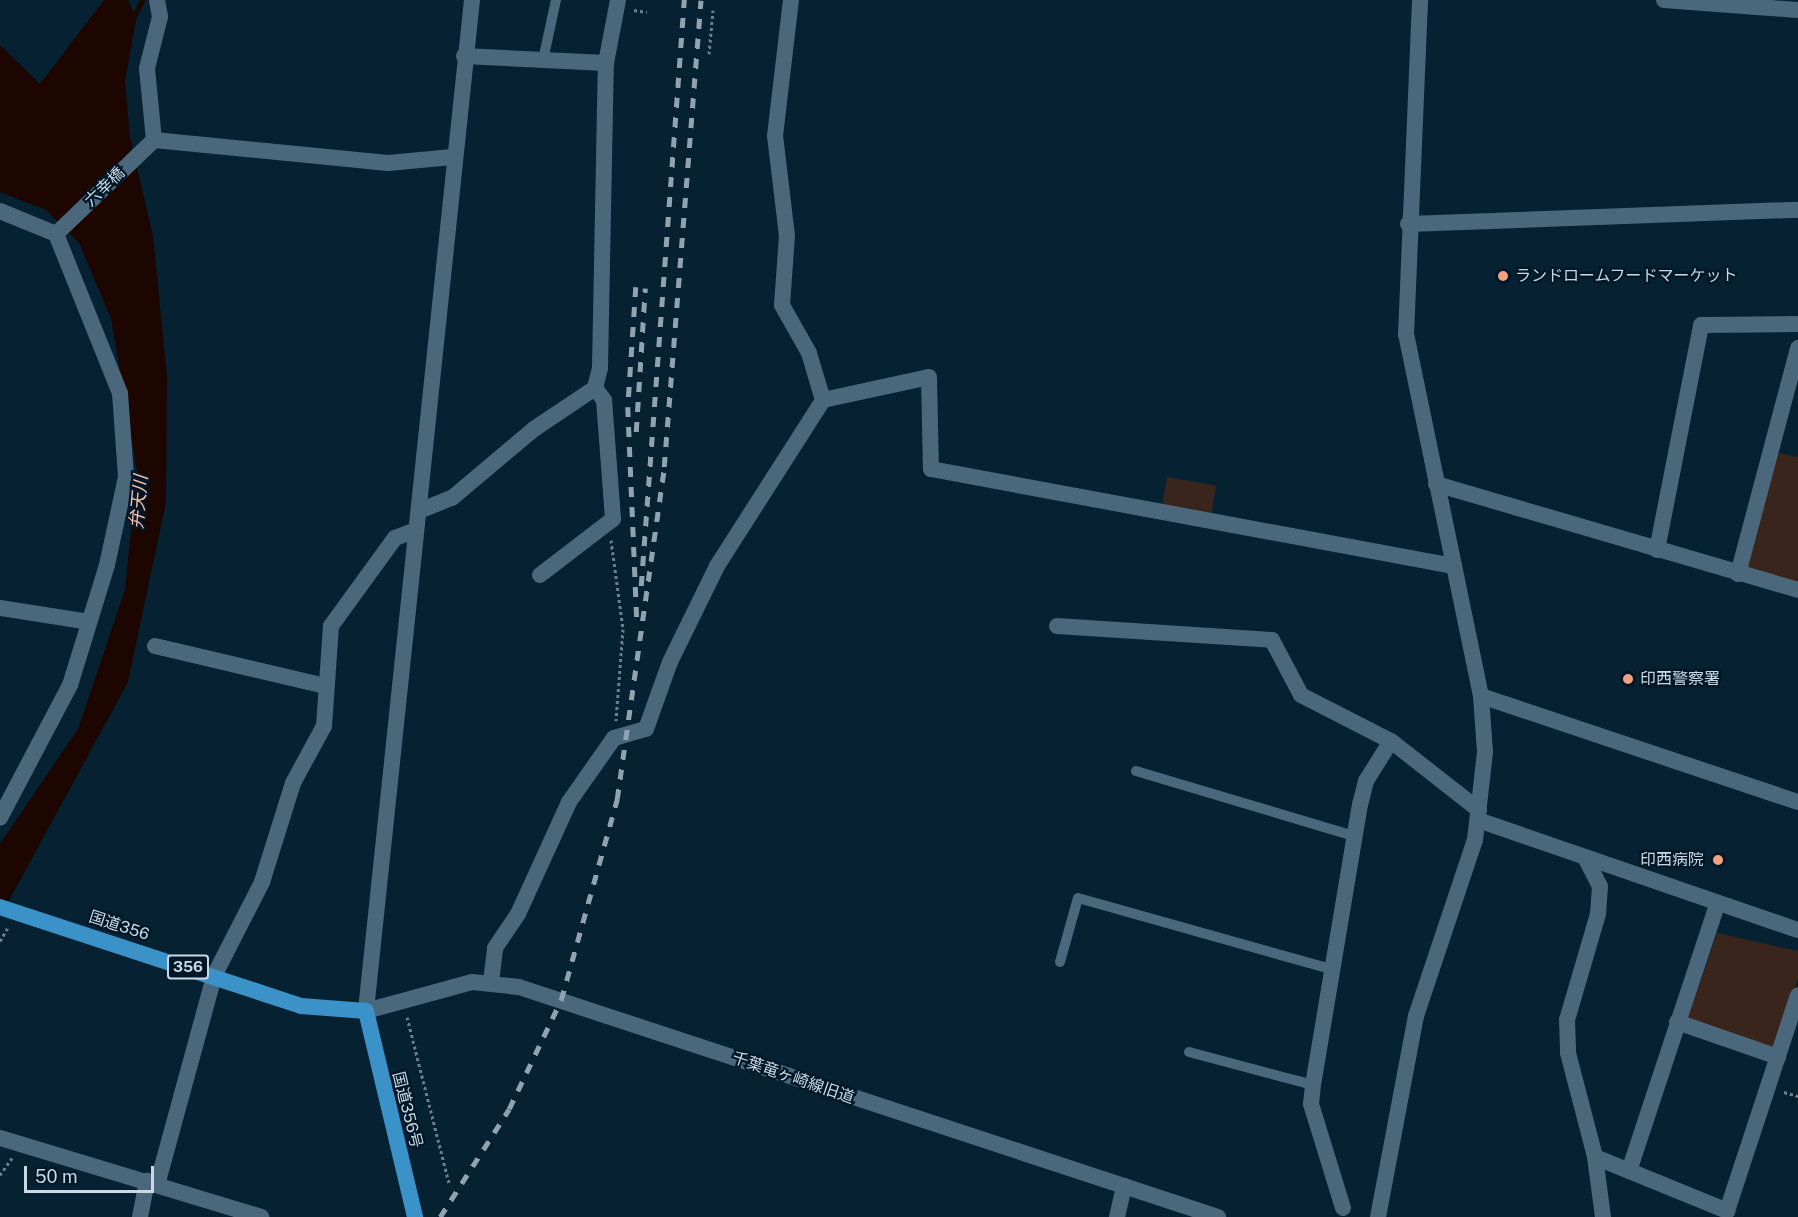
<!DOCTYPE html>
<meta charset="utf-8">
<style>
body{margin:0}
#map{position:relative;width:1798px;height:1217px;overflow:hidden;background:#052132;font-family:"Public Sans","Noto Sans JP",sans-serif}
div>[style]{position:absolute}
.green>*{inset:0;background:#3a251c;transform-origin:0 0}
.water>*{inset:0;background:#1d0500}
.stream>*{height:5px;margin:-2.5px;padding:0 2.5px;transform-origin:2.5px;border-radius:2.5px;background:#1d0500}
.path>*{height:3px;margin-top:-1.5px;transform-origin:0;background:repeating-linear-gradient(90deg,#6b818f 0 3px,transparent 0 6px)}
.service>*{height:10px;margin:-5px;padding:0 5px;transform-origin:5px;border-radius:5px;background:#4b677c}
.minor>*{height:16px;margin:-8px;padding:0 8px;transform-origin:8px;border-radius:8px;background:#4b677c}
.tertiary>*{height:16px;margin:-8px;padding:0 8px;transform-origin:8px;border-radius:8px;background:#4b677c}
.trunk>*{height:16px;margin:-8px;padding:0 8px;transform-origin:8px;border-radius:8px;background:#3a92c9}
.rail>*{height:4.5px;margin-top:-2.25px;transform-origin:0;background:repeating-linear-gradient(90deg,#90a3b0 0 10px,transparent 0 20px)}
.dots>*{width:16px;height:16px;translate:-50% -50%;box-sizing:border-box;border:3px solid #001728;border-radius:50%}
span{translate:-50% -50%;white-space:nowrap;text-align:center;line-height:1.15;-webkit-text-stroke:4.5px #001728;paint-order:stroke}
.shield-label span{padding:2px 4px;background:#001728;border:2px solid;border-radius:4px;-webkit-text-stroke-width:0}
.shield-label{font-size:15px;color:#cad9e5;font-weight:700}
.street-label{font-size:16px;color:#cad9e5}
.poi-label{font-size:16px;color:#cad9e5}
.left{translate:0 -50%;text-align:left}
.right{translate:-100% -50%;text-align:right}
.water-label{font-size:18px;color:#fbbea6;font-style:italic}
.scale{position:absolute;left:24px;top:1166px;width:130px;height:27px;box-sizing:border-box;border:3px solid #cad9e5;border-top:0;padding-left:8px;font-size:18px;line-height:21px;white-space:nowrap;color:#cad9e5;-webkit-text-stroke:4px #001728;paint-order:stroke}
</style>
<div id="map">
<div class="green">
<i style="clip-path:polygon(1778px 453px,1798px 457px,1798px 587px,1746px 571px)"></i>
<i style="left:1167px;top:477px;width:50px;height:31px;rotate:10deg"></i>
<i style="clip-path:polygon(1717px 933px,1798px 951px,1798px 978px,1775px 1050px,1688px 1018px)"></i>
</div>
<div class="water">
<i style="clip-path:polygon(104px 0,128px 0,136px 19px,125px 81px,130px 138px,153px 236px,167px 377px,166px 502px,128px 682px,0 917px,0 844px,78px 729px,125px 590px,137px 471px,111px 318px,79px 243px,46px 210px,0 192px,0 45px,40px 84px)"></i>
</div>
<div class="stream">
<i style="left:132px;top:20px;width:22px;rotate:-63deg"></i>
</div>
<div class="path">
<i style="left:634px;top:10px;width:13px;rotate:9deg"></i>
<i style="left:709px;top:54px;width:44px;rotate:-84.8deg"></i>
<i style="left:611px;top:540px;width:90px;rotate:82.3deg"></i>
<i style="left:623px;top:629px;width:92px;rotate:94.4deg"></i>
<i style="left:0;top:941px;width:16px;rotate:-60deg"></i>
<i style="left:407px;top:1017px;width:171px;rotate:75.8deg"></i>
<i style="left:1784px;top:1092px;width:15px;rotate:16deg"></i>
<i style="left:0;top:1175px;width:21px;rotate:-55deg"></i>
</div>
<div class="service">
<i style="left:543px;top:60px;width:61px;rotate:-77.8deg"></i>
<i style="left:1136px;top:771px;width:227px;rotate:16.6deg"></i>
<i style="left:1060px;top:962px;width:66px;rotate:-74.3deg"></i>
<i style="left:1078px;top:898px;width:263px;rotate:15.7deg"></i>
<i style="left:1189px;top:1052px;width:128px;rotate:14.9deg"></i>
</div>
<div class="minor">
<i style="left:464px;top:56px;width:142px;rotate:2.8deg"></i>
<i style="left:154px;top:140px;width:235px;rotate:5.6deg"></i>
<i style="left:388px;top:163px;width:65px;rotate:-5.3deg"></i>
<i style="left:154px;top:140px;width:72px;rotate:-95.6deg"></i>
<i style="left:147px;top:68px;width:53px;rotate:-75.7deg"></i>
<i style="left:160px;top:17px;width:17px;rotate:-100deg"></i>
<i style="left:0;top:211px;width:61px;rotate:22.3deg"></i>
<i style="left:56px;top:234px;width:171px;rotate:68.1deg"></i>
<i style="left:120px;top:393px;width:84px;rotate:85.9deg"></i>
<i style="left:126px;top:477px;width:90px;rotate:102.2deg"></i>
<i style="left:107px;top:565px;width:126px;rotate:107.1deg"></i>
<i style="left:70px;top:685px;width:150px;rotate:117.8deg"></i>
<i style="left:1408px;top:224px;width:390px;rotate:-2.1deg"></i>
<i style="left:56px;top:234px;width:136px;rotate:-43.8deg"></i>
<i style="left:823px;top:400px;width:108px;rotate:-12.2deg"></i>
<i style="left:929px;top:377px;width:92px;rotate:88.8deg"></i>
<i style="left:931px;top:469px;width:532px;rotate:10.51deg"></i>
<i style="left:1436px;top:484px;width:377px;rotate:16.3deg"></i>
<i style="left:419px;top:511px;width:35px;rotate:-22deg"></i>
<i style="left:452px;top:498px;width:107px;rotate:-40.1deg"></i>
<i style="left:534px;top:429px;width:73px;rotate:-33.9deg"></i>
<i style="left:595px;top:388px;width:21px;rotate:-76deg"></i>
<i style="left:600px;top:368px;width:305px;rotate:-88.9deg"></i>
<i style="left:606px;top:63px;width:64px;rotate:-79.2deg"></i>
<i style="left:1657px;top:550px;width:229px;rotate:-78.9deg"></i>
<i style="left:1701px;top:325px;width:97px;rotate:-0.6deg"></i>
<i style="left:1738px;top:574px;width:234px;rotate:-75.1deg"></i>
<i style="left:540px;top:575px;width:92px;rotate:-37.5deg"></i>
<i style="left:613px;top:519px;width:119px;rotate:-94.3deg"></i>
<i style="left:604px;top:400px;width:15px;rotate:-127deg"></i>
<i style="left:0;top:608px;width:90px;rotate:8.9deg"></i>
<i style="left:1057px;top:626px;width:215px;rotate:3.7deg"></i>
<i style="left:1272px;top:640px;width:62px;rotate:62.2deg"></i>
<i style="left:1301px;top:695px;width:101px;rotate:27.1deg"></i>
<i style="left:1391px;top:741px;width:112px;rotate:38.1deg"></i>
<i style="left:155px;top:646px;width:176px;rotate:13.2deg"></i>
<i style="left:1481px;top:696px;width:334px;rotate:18.5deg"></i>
<i style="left:1478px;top:820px;width:338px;rotate:19deg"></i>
<i style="left:1587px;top:861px;width:28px;rotate:63deg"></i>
<i style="left:1600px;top:886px;width:28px;rotate:94deg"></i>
<i style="left:1598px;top:914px;width:110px;rotate:106.3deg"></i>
<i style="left:1567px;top:1020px;width:33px;rotate:88deg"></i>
<i style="left:1568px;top:1053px;width:107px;rotate:75.4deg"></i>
<i style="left:1595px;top:1157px;width:61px;rotate:82.4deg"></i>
<i style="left:491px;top:982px;width:34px;rotate:-83deg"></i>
<i style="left:495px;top:948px;width:41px;rotate:-55.9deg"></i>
<i style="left:518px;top:914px;width:123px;rotate:-65.5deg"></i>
<i style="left:569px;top:802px;width:78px;rotate:-54.9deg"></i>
<i style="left:614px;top:738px;width:33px;rotate:-16deg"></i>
<i style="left:646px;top:729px;width:71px;rotate:-70.3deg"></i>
<i style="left:670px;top:662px;width:107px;rotate:-63.9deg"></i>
<i style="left:717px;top:566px;width:197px;rotate:-57.4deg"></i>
<i style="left:823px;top:400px;width:49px;rotate:-106.6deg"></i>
<i style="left:809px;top:353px;width:55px;rotate:-119.4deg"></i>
<i style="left:782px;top:305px;width:69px;rotate:-85.9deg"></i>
<i style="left:787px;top:236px;width:101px;rotate:-96.8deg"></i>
<i style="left:775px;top:136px;width:137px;rotate:-83.3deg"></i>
<i style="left:1677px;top:1022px;width:107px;rotate:19.1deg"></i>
<i style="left:0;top:1138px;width:273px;rotate:16.8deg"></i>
<i style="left:1595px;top:1157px;width:143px;rotate:22.2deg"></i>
<i style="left:1727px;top:1211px;width:227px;rotate:-71.8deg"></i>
<i style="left:1629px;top:1171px;width:280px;rotate:-71.7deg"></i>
<i style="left:157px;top:1185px;width:217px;rotate:-74.7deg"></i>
<i style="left:214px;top:976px;width:106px;rotate:-62.9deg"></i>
<i style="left:262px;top:882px;width:104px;rotate:-72.6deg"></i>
<i style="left:293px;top:783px;width:65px;rotate:-61.5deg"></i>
<i style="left:324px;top:726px;width:100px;rotate:-86deg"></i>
<i style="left:331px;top:626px;width:109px;rotate:-54deg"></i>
<i style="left:395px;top:538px;width:22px;rotate:-21deg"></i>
<i style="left:1343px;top:1208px;width:109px;rotate:-107.1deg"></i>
<i style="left:1311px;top:1104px;width:19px;rotate:-84deg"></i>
<i style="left:1313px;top:1085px;width:284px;rotate:-80.5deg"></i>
<i style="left:1360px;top:805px;width:25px;rotate:-76deg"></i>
<i style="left:1366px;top:781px;width:47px;rotate:-58deg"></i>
<i style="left:140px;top:1217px;width:37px;rotate:-79deg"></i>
<i style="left:1117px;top:1217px;width:32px;rotate:-77deg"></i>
</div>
<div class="tertiary">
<i style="left:472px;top:0;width:1017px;rotate:95.99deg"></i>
<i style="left:366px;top:1011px;width:110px;rotate:-15.3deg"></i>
<i style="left:472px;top:982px;width:47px;rotate:6.1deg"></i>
<i style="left:519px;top:987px;width:736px;rotate:18.21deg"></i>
<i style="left:1664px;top:0;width:134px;rotate:4.3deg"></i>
<i style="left:1378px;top:1217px;width:205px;rotate:-79.3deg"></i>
<i style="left:1416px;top:1016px;width:186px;rotate:-71.5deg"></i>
<i style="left:1475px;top:840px;width:89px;rotate:-83.5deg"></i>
<i style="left:1485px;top:752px;width:56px;rotate:-94.1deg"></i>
<i style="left:1481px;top:696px;width:369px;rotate:-101.7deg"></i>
<i style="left:1406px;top:335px;width:335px;rotate:-87.6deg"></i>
</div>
<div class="trunk">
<i style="left:0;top:907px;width:317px;rotate:18.2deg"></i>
<i style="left:301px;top:1006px;width:65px;rotate:4.4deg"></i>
<i style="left:366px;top:1011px;width:212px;rotate:76.6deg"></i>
</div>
<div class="rail">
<i style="left:636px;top:287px;width:120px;rotate:93.8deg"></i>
<i style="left:628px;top:407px;width:219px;rotate:87.6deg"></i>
<i style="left:636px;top:432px;width:144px;rotate:-86.4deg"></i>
<i style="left:641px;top:586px;width:588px;rotate:-85.8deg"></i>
<i style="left:440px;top:1217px;width:128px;rotate:-57.4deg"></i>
<i style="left:509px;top:1109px;width:121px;rotate:-64.5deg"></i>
<i style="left:561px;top:1000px;width:209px;rotate:-74.4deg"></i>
<i style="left:617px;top:799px;width:335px;rotate:-81.9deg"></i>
<i style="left:664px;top:467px;width:468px;rotate:-85.5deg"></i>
</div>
<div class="dots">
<i style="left:1503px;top:276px;background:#f2a07f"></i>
<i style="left:1628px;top:679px;background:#f2a07f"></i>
<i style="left:1718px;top:860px;background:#f2a07f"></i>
</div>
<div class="shield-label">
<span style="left:188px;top:967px">356</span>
</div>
<div class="street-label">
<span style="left:105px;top:187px;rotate:-44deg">六幸橋</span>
<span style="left:119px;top:926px;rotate:18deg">国道356</span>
<span style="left:793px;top:1078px;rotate:19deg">千葉竜ヶ崎線旧道</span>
<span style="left:407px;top:1110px;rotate:76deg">国道356号</span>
</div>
<div class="poi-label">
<span class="left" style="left:1515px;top:276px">ランドロームフードマーケット</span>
<span class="left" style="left:1640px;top:679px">印西警察署</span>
<span class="right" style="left:1704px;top:860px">印西病院</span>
</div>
<div class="water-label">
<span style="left:139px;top:502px;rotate:-85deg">弁天川</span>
</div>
<div class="scale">50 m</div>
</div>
